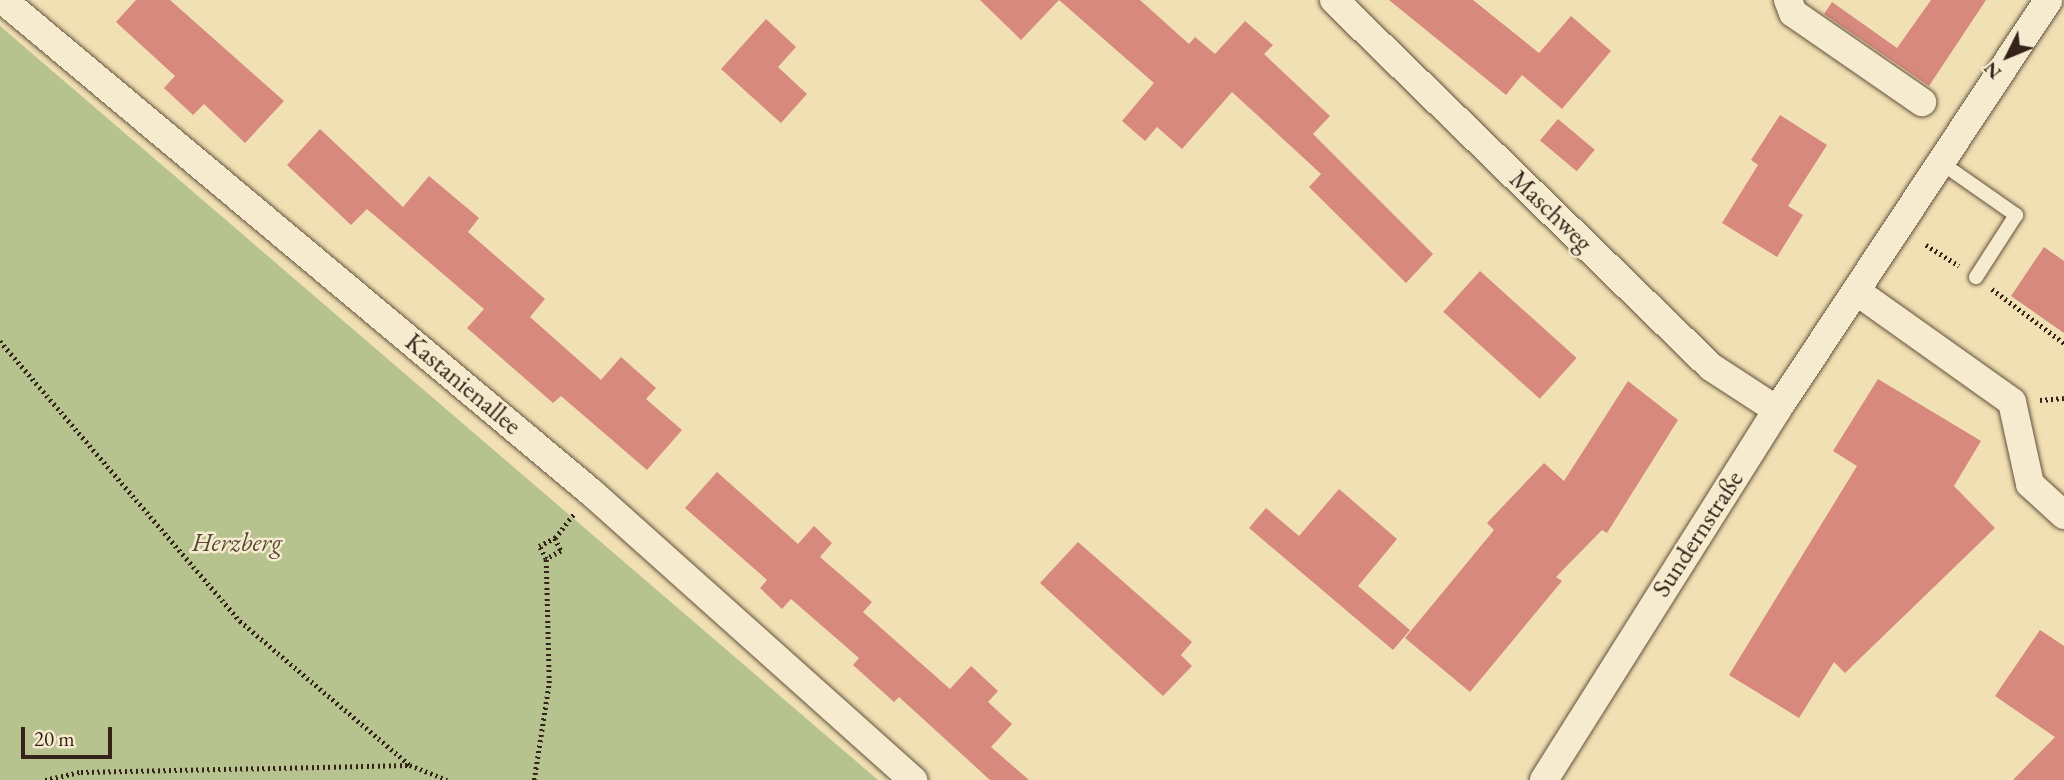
<!DOCTYPE html>
<meta charset="utf-8">
<style>
body{margin:0}
#map{position:relative;width:2064px;height:780px;overflow:hidden;background:#f1e0b3;font-family:"EB Garamond",serif}
div>[style]{position:absolute}
.green>*{inset:0;background:#b7c38f}
.building>*{inset:0;background:#d8897d;transform-origin:0 0}
.path>*{height:4.5px;margin-top:-2.25px;transform-origin:0;background:repeating-linear-gradient(90deg,#352218 0 2px,transparent 0 5.5px)}
.roads{filter:drop-shadow(0 0 2px #64523f) drop-shadow(0 0 2px #64523f)}
.service>*{height:14px;margin:-7px;padding:0 7px;transform-origin:7px;border-radius:7px;background:#f6ebce}
.minor>*{height:28px;margin:-14px;padding:0 14px;transform-origin:14px;border-radius:14px;background:#f6ebce}
span{translate:-50% -50%;white-space:nowrap;text-align:center;line-height:1.15;-webkit-text-stroke:5px #f6ebce;paint-order:stroke}
.street-label{font-size:26px;color:#352218}
.park-label{font-size:26px;color:#564a36;font-style:italic}
.north{position:absolute;left:1973px;top:21px;width:70px;height:70px;-webkit-text-stroke:5px #f6ebce;paint-order:stroke;rotate:227deg;font-size:19px;font-weight:700;line-height:28px;text-align:center;color:#352218}
.north::after{content:'';display:block;margin:auto;width:24px;height:32px;background:#352218;clip-path:polygon(50% 0,100% 100%,50% 72%,0 100%)}
.scale{position:absolute;left:21px;top:727px;width:91px;height:32px;box-sizing:border-box;border:4px solid #352218;border-top:0;padding-left:9px;font-size:21px;line-height:24px;white-space:nowrap;color:#352218;-webkit-text-stroke:5px #f6ebce;paint-order:stroke}
</style>
<div id="map">
<div class="green">
<i style="clip-path:polygon(0 26px,878px 780px,0 780px)"></i>
</div>
<div class="building">
<i style="clip-path:polygon(136px 0,170px 0,284px 101px,245px 143px,204px 104px,193px 115px,164px 88px,175px 76px,116px 22px)"></i>
<i style="clip-path:polygon(980px 0,1140px 0,1189px 44px,1195px 37px,1215px 54px,1245px 21px,1273px 45px,1264px 54px,1330px 116px,1313px 134px,1433px 254px,1406px 283px,1309px 187px,1321px 174px,1232px 92px,1182px 149px,1157px 127px,1145px 141px,1122px 121px,1154px 83px,1059px 0,1021px 40px)"></i>
<i style="clip-path:polygon(1389px 0,1473px 0,1539px 53px,1571px 16px,1611px 51px,1562px 109px,1522px 75px,1506px 95px)"></i>
<i style="clip-path:polygon(1931px 0,1986px 0,1929px 86px,1824px 14px,1832px 2px,1897px 48px)"></i>
<i style="clip-path:polygon(766px 19px,796px 47px,778px 67px,807px 94px,781px 123px,721px 69px)"></i>
<i style="clip-path:polygon(1780px 115px,1827px 145px,1788px 206px,1803px 215px,1777px 257px,1722px 223px,1758px 165px,1751px 160px)"></i>
<i style="left:1558px;top:119px;width:48px;height:28px;rotate:40deg"></i>
<i style="clip-path:polygon(320px 129px,403px 207px,429px 176px,479px 218px,468px 232px,545px 299px,530px 317px,601px 380px,621px 357px,656px 388px,646px 399px,682px 430px,647px 470px,561px 396px,553px 403px,467px 328px,484px 309px,367px 209px,351px 225px,287px 165px)"></i>
<i style="clip-path:polygon(2044px 247px,2064px 261px,2064px 333px,2011px 296px)"></i>
<i style="left:1480px;top:271px;width:130px;height:55px;rotate:42deg"></i>
<i style="clip-path:polygon(1878px 379px,1981px 441px,1954px 486px,1995px 528px,1845px 673px,1834px 662px,1799px 718px,1729px 675px,1857px 466px,1833px 451px)"></i>
<i style="clip-path:polygon(1628px 381px,1678px 420px,1607px 533px,1602px 530px,1556px 577px,1562px 581px,1470px 692px,1405px 638px,1494px 530px,1487px 523px,1544px 463px,1564px 481px)"></i>
<i style="clip-path:polygon(717px 472px,798px 544px,814px 526px,832px 543px,820px 557px,872px 602px,863px 612px,950px 689px,971px 666px,998px 691px,988px 702px,1012px 724px,991px 747px,1029px 780px,990px 780px,899px 697px,894px 702px,853px 665px,859px 658px,791px 599px,782px 609px,760px 588px,767px 580px,685px 508px)"></i>
<i style="clip-path:polygon(1339px 489px,1397px 539px,1358px 586px,1410px 630px,1393px 650px,1249px 528px,1266px 508px,1299px 536px)"></i>
<i style="clip-path:polygon(1078px 542px,1192px 642px,1181px 655px,1192px 666px,1163px 696px,1040px 583px)"></i>
<i style="clip-path:polygon(2040px 630px,2064px 646px,2064px 780px,2013px 780px,2055px 737px,1995px 696px)"></i>
</div>
<div class="path">
<i style="left:1926px;top:245px;width:39px;rotate:32deg"></i>
<i style="left:1992px;top:289px;width:90px;rotate:36.9deg"></i>
<i style="left:0;top:341px;width:369px;rotate:49.4deg"></i>
<i style="left:240px;top:621px;width:223px;rotate:40.3deg"></i>
<i style="left:2040px;top:400px;width:24px;rotate:-5deg"></i>
<i style="left:555px;top:538px;width:31px;rotate:-52deg"></i>
<i style="left:45px;top:780px;width:37px;rotate:-13deg"></i>
<i style="left:81px;top:772px;width:329px;rotate:-1.2deg"></i>
<i style="left:410px;top:765px;width:40px;rotate:22deg"></i>
<i style="left:534px;top:780px;width:98px;rotate:-81.2deg"></i>
<i style="left:549px;top:683px;width:124px;rotate:-91.4deg"></i>
<i style="left:546px;top:559px;width:15px;rotate:-118deg"></i>
<i style="left:539px;top:546px;width:18px;rotate:-27deg"></i>
<i style="left:555px;top:538px;width:14px;rotate:65deg"></i>
<i style="left:561px;top:551px;width:17px;rotate:152deg"></i>
</div>
<div class="roads">
<div class="service">
<i style="left:1940px;top:162px;width:93px;rotate:34.9deg"></i>
<i style="left:2016px;top:215px;width:74px;rotate:122.8deg"></i>
</div>
<div class="minor">
<i style="left:3px;top:0;width:768px;rotate:39.93deg"></i>
<i style="left:592px;top:493px;width:431px;rotate:41.8deg"></i>
<i style="left:1334px;top:0;width:526px;rotate:44.23deg"></i>
<i style="left:1711px;top:367px;width:79px;rotate:33.1deg"></i>
<i style="left:1788px;top:0;width:14px;rotate:69deg"></i>
<i style="left:1793px;top:13px;width:157px;rotate:34.6deg"></i>
<i style="left:1856px;top:291px;width:191px;rotate:35.4deg"></i>
<i style="left:2012px;top:402px;width:84px;rotate:77.6deg"></i>
<i style="left:2030px;top:484px;width:46px;rotate:42.4deg"></i>
<i style="left:1544px;top:780px;width:437px;rotate:-57.8deg"></i>
<i style="left:1777px;top:410px;width:491px;rotate:-56.5deg"></i>
</div>
</div>
<div class="street-label">
<span style="left:1551px;top:211px;rotate:44deg">Maschweg</span>
<span style="left:463px;top:384px;rotate:40deg">Kastanienallee</span>
<span style="left:1698px;top:534px;rotate:-57deg">Sundernstraße</span>
</div>
<div class="park-label">
<span style="left:237px;top:543px">Herzberg</span>
</div>
<div class="north">N</div>
<div class="scale">20 m</div>
</div>
